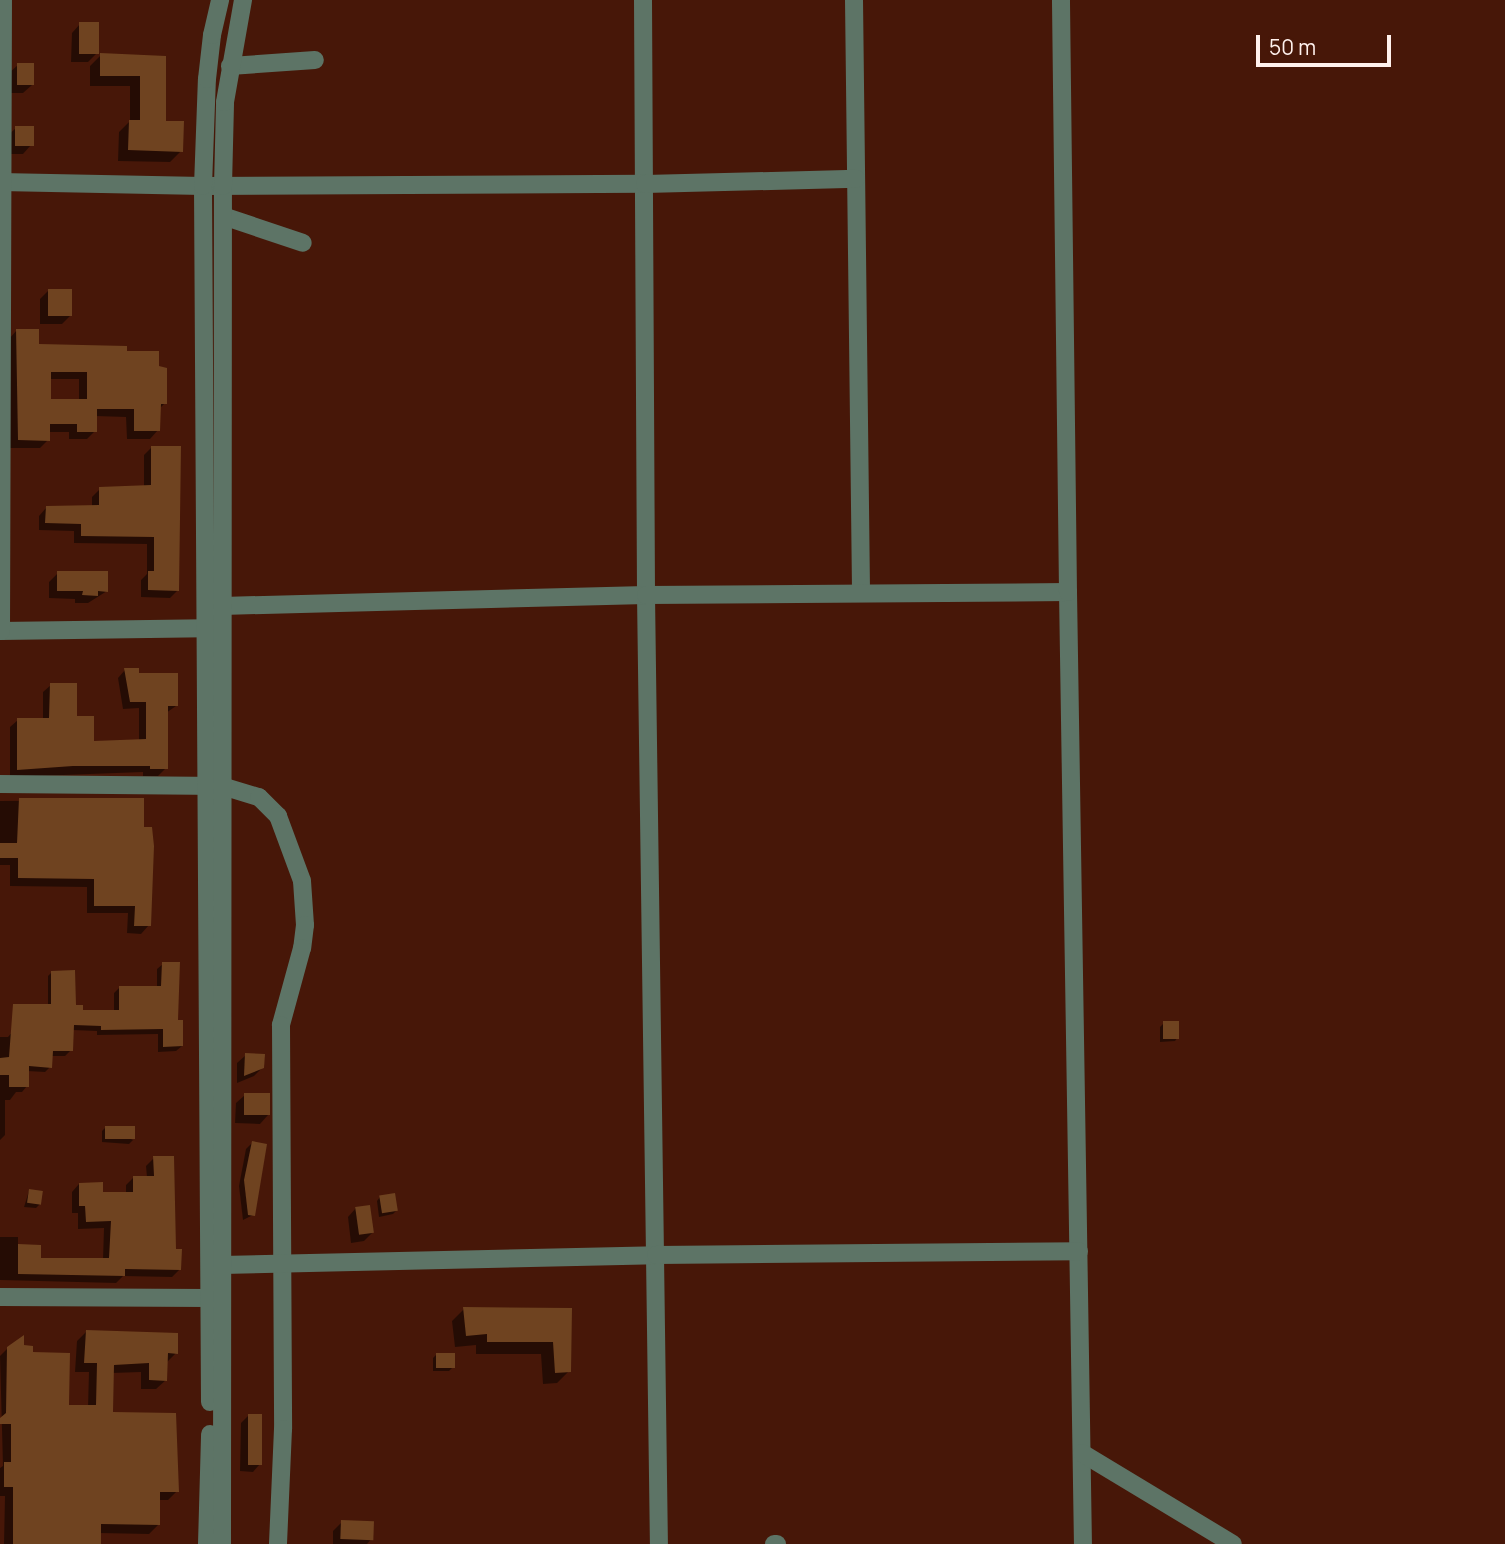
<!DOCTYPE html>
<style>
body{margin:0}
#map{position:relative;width:1505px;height:1544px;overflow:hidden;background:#471708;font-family:Manrope,sans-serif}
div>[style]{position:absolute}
.shadow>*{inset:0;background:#0007}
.building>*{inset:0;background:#6f4320;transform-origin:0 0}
.minor>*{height:18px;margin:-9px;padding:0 9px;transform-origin:9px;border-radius:9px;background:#5d7466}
span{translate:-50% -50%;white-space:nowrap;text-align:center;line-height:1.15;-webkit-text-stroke:5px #471708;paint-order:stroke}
.scale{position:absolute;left:1256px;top:35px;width:135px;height:32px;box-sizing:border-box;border:4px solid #fff1ed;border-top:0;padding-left:9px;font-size:21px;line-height:24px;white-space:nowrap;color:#fff1ed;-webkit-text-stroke:5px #471708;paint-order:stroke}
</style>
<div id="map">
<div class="shadow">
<i style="clip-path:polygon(80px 24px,97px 53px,88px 62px,71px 62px,72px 33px)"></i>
<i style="clip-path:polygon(101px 55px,164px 57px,164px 123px,181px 151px,170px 162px,118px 161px,119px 132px,130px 121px,130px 86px,90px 86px,90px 66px)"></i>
<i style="clip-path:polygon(18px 65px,32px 85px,23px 93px,9px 93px,9px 73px)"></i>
<i style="clip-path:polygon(16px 128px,31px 145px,23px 154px,7px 154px,7px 136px)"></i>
<i style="clip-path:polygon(49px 290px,70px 316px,62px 324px,40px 324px,40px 299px)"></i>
<i style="clip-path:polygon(evenodd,17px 330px,37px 346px,125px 352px,158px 368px,165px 403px,159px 409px,158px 430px,150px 439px,127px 439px,126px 417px,95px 416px,95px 431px,87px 439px,69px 439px,69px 432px,48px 432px,48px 440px,40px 448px,10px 448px,9px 339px,17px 330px,50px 379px,79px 379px,79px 401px,50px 401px,50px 379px)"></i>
<i style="clip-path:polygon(152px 447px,178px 590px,170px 598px,141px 597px,141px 580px,147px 574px,147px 544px,74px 543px,74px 531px,39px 530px,39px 516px,46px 508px,92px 507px,92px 497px,100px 489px,144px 487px,144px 455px)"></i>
<i style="clip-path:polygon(58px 573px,107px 591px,88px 603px,75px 603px,75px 599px,49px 598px,49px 582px)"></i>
<i style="clip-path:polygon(125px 670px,137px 675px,176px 706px,166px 713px,166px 768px,158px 776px,143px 776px,143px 772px,10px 777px,10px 727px,18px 720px,43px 719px,43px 692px,51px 685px,92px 743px,139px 741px,139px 708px,123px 709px,118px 678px)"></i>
<i style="clip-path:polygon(142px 800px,149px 925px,141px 934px,127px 933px,128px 913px,87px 913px,87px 887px,10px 886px,10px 865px,0 865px,0 801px)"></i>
<i style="clip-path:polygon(163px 964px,182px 1046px,176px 1051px,158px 1052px,158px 1034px,97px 1035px,97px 1031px,72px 1030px,71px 1050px,65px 1056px,51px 1056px,50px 1067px,45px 1072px,27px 1071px,27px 1086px,22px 1092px,16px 1092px,10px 1100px,5px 1100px,5px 1135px,0 1140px,0 1037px,8px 1037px,14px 1030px,70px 1018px,114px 1012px,114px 993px,120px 987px,157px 988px,157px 969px)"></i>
<i style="clip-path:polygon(52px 972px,74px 1005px,48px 1008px,48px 976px)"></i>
<i style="clip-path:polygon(1164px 1023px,1178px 1037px,1175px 1041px,1160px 1042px,1160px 1027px)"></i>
<i style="clip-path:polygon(246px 1055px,263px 1067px,254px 1076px,237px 1083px,237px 1063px)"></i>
<i style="clip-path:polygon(245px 1095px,268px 1115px,260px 1124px,235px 1123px,236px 1103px)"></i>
<i style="clip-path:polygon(106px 1127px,133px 1140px,129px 1144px,102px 1142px,102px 1131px)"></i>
<i style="clip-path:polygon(252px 1143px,253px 1215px,243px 1220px,239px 1186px,246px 1149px)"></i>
<i style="clip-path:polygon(154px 1158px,180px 1269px,172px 1277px,123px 1276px,116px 1283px,0 1280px,0 1237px,18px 1237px,18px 1246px,39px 1260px,103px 1260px,104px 1228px,78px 1229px,78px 1213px,72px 1213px,72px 1192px,79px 1184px,102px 1194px,126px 1194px,126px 1185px,133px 1178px,147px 1177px,146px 1166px)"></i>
<i style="clip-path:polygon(29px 1191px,40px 1204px,36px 1208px,24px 1207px)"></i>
<i style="clip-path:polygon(380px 1197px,396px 1211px,393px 1214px,379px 1217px,377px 1201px)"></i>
<i style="clip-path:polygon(356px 1208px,372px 1233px,364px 1241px,351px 1243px,348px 1217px)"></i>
<i style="clip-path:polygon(464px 1309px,570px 1310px,569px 1371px,557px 1383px,543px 1384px,541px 1354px,476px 1354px,476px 1345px,455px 1347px,452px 1321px)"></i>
<i style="clip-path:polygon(86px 1332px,176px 1353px,167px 1362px,166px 1380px,156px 1389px,141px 1389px,141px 1372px,112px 1373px,111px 1414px,177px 1491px,168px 1500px,158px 1500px,158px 1525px,149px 1534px,99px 1533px,99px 1544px,4px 1544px,5px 1496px,0 1496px,0 1468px,3px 1466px,0 1356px,8px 1348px,22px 1347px,31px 1354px,67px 1407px,88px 1407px,89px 1372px,75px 1372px,77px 1341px)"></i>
<i style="clip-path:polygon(437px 1354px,453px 1367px,449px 1371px,433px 1371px,433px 1358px)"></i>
<i style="clip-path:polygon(248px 1416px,260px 1464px,253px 1472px,240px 1471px,241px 1423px)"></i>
<i style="clip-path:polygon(342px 1522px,372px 1538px,367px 1544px,333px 1544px,333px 1531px)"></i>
</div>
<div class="building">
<i style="left:79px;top:22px;width:20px;height:32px"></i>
<i style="clip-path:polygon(100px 53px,166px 56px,166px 121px,184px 121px,183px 152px,128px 150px,129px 120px,140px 120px,140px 76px,100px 76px)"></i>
<i style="left:17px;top:63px;width:17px;height:22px"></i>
<i style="left:15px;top:126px;width:19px;height:20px"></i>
<i style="left:48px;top:289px;width:24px;height:27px"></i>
<i style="clip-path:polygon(evenodd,16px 329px,39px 329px,39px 344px,127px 346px,127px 351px,159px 351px,159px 366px,167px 368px,167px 404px,161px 404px,160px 431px,134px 431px,134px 409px,97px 409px,97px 432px,77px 432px,77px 424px,50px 424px,50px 441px,18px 440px,16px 329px,51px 372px,87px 372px,87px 399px,51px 399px,51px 372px)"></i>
<i style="clip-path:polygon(151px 446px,181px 446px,179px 591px,148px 590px,148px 571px,154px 571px,154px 537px,81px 536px,81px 524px,45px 523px,46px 506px,99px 505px,99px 487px,151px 485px)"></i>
<i style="clip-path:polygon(57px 571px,108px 571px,108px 592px,98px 591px,98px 596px,82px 595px,83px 591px,57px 591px)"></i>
<i style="clip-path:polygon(124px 668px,139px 668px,139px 673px,178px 673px,178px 706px,168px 706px,168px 769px,150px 769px,150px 766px,73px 766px,17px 770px,17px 718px,49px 718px,50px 683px,77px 683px,77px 716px,94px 716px,94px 741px,146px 739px,146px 702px,130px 702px)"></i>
<i style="clip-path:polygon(19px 798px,144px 798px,144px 827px,152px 827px,154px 846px,151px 926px,134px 926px,135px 906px,94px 906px,94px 879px,18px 878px,18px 858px,0 858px,0 843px,17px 843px)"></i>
<i style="clip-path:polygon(162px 962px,180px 962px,178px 1020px,183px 1020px,183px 1046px,163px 1047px,163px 1029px,101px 1030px,101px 1026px,74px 1025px,73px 1051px,53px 1051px,52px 1068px,29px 1066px,29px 1087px,9px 1087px,9px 1075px,0 1075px,0 1058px,9px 1057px,13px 1004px,51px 1004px,51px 971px,75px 970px,76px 1005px,83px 1005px,83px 1010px,119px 1010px,119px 986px,161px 986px)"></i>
<i style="left:1163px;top:1021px;width:16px;height:18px"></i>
<i style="clip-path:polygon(245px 1053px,265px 1054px,264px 1068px,244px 1076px)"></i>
<i style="left:244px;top:1093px;width:26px;height:22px"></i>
<i style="left:105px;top:1126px;width:30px;height:13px"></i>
<i style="clip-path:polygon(252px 1141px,267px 1144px,255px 1216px,248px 1215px,244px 1180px)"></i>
<i style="clip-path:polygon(153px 1156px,174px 1156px,176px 1249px,182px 1249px,181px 1270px,125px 1269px,125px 1276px,18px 1274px,18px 1244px,41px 1245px,41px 1258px,109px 1258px,111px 1221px,86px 1222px,85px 1206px,79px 1206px,79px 1183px,103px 1182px,103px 1192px,133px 1192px,133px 1176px,154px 1176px)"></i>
<i style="left:29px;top:1189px;width:14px;height:14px;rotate:8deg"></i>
<i style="left:395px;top:1193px;width:18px;height:16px;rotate:81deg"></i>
<i style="left:370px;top:1205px;width:28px;height:15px;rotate:82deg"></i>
<i style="clip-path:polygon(463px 1307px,572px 1308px,571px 1372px,555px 1373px,553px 1342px,487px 1342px,487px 1334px,466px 1336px)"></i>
<i style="clip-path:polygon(86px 1330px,178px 1333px,178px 1354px,168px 1353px,167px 1381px,149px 1380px,149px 1363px,114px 1365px,113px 1412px,176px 1413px,179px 1492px,160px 1492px,160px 1525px,101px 1524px,101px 1544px,13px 1544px,13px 1487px,4px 1487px,4px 1462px,11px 1462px,11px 1424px,0 1424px,0 1418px,6px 1413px,7px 1347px,24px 1335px,24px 1345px,33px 1346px,33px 1352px,70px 1353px,69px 1405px,96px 1405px,97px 1363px,84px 1363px)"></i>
<i style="left:436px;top:1353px;width:19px;height:15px"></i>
<i style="left:248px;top:1414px;width:14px;height:51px"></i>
<i style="left:341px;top:1520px;width:33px;height:19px;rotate:2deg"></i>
</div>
<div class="minor">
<i style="left:643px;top:0;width:595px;rotate:89.71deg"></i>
<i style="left:646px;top:595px;width:949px;rotate:89.22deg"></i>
<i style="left:854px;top:0;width:592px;rotate:89.32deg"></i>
<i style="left:230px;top:66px;width:85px;rotate:-4deg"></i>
<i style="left:0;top:182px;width:203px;rotate:1.1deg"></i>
<i style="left:203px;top:186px;width:442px;rotate:-0.3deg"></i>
<i style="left:645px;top:184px;width:211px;rotate:-1.4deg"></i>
<i style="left:223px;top:216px;width:84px;rotate:18.6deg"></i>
<i style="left:1068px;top:592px;width:952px;rotate:89.1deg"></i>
<i style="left:222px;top:606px;width:424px;rotate:-1.5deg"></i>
<i style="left:646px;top:595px;width:422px;rotate:-0.4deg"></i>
<i style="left:1068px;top:592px;width:592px;rotate:-90.68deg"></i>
<i style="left:0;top:631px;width:205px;rotate:-0.8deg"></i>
<i style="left:1px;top:631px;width:631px;rotate:-89.82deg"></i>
<i style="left:0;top:784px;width:222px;rotate:0.5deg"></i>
<i style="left:222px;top:786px;width:39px;rotate:17deg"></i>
<i style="left:259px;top:797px;width:27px;rotate:45deg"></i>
<i style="left:278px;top:816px;width:69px;rotate:69.7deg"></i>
<i style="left:302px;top:881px;width:44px;rotate:86.1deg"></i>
<i style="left:305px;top:925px;width:23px;rotate:97deg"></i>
<i style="left:302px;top:948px;width:80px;rotate:105.3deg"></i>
<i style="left:281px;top:1025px;width:404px;rotate:89.7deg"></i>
<i style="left:283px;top:1429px;width:115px;rotate:92.5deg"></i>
<i style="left:222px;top:1265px;width:434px;rotate:-1.3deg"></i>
<i style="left:656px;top:1255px;width:423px;rotate:-0.5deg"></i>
<i style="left:0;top:1297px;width:209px;rotate:0.3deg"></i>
<i style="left:210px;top:1402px;width:1216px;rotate:-90.33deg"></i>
<i style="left:203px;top:186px;width:107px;rotate:-87.9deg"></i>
<i style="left:207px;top:79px;width:44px;rotate:-83.5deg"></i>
<i style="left:212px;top:35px;width:36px;rotate:-77deg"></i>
<i style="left:1082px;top:1453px;width:176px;rotate:31.1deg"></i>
<i style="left:207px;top:1544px;width:110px;rotate:-88.4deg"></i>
<i style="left:222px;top:1544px;width:1358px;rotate:-89.96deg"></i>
<i style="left:223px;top:186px;width:84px;rotate:-88.6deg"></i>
<i style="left:225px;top:102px;width:104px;rotate:-80deg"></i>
<i style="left:774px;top:1544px;width:3px"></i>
</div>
<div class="scale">50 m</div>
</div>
